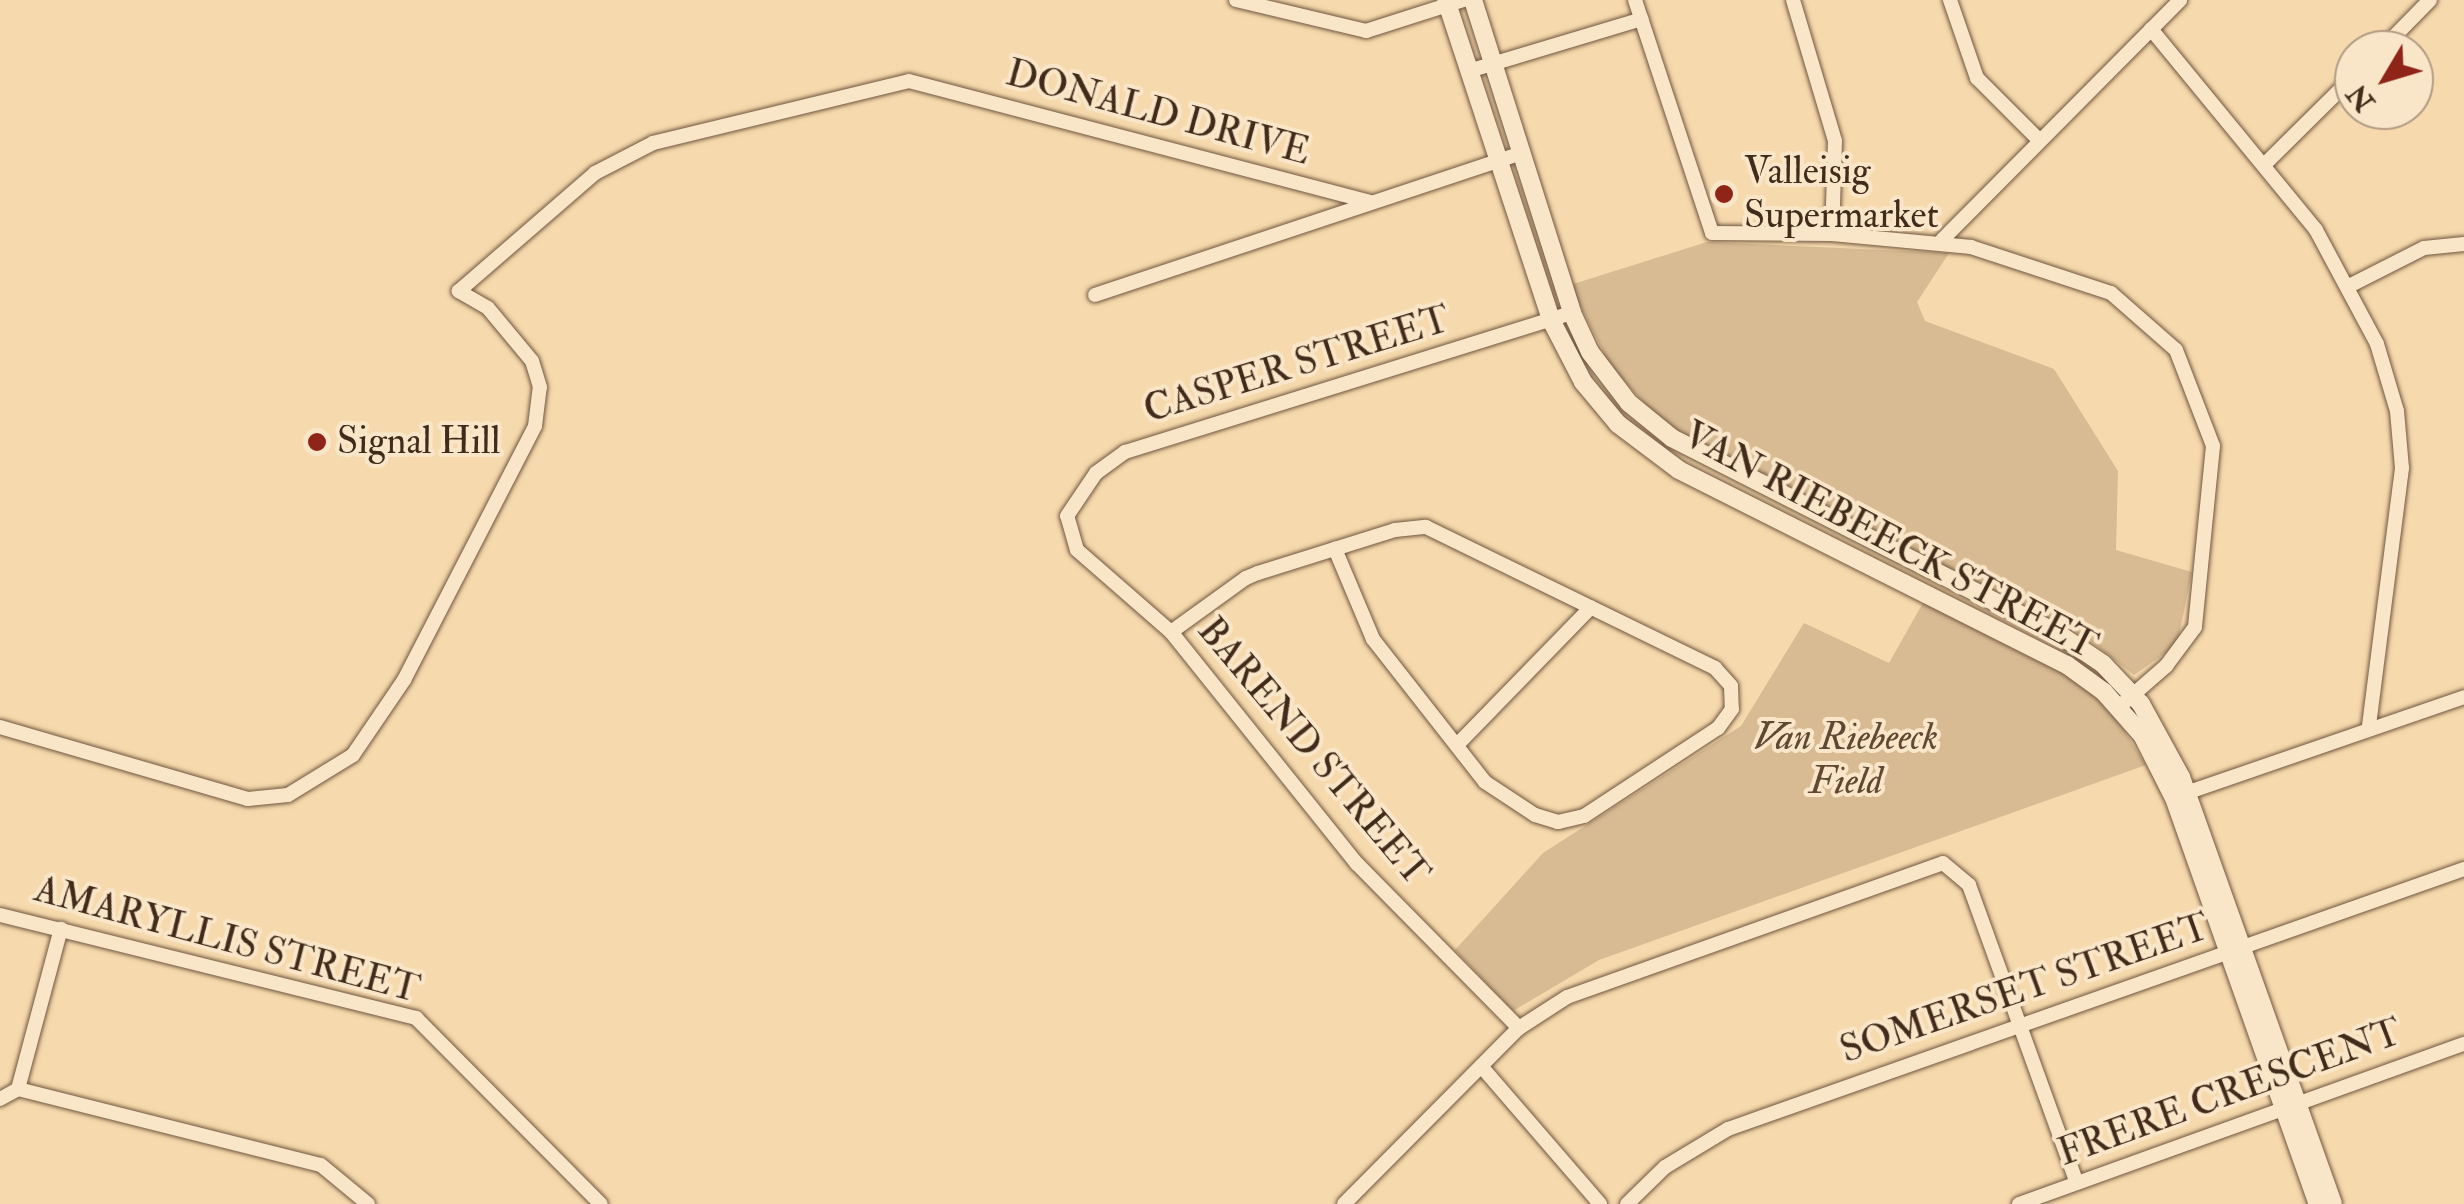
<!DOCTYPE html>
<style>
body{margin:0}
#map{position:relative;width:2464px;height:1204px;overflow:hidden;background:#f6d9ac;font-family:"IM FELL Double Pica",serif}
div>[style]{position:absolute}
.green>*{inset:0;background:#d8bb93}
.roads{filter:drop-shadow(0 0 2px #70563f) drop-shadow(0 0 2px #70563f)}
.minor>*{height:14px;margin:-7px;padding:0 7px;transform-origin:7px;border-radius:7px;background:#f9e6c9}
.tertiary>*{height:18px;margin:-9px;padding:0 9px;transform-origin:9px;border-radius:9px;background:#f9e6c9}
.dots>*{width:28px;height:28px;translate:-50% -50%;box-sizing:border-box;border:5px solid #f9e6c9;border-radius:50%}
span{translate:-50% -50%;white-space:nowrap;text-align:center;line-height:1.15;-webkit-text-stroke:8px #f9e6c9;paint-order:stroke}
.street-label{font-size:38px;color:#432b1b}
.poi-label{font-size:38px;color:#432b1b}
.left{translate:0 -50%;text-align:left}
.park-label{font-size:38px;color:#614833;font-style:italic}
.north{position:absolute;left:2334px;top:30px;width:100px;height:100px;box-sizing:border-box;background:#f9e6c9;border:2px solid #b09b83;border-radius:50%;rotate:232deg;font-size:28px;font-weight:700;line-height:40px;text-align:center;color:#432b1b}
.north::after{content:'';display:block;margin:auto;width:35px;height:45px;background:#8f2418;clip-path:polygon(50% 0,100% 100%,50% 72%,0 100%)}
</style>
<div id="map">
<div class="green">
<i style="clip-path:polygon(1707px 242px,1949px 253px,1917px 302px,1925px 321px,2054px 369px,2118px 471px,2116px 550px,2192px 572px,2177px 645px,2134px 675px,2087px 638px,1665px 426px,1610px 365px,1570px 285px)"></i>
<i style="clip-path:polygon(1924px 601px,2074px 678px,2113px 713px,2146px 765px,1599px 960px,1513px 1011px,1455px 950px,1543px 853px,1741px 726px,1804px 623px,1889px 663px)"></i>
</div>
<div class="roads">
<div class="minor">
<i style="left:1236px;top:0;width:134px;rotate:13.4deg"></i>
<i style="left:1366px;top:31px;width:102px;rotate:-17.7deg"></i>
<i style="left:1635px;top:0;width:245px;rotate:71.7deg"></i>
<i style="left:1712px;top:233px;width:120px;rotate:0.5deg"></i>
<i style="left:1832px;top:234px;width:140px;rotate:5.3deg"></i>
<i style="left:1971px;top:247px;width:147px;rotate:18.2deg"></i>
<i style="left:2111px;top:293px;width:86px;rotate:41.2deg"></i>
<i style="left:2176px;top:350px;width:103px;rotate:68.9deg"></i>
<i style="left:2213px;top:446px;width:182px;rotate:95.7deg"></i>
<i style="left:2195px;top:627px;width:49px;rotate:126.6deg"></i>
<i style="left:2166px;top:666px;width:62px;rotate:138.9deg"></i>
<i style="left:1793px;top:0;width:147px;rotate:73.4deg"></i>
<i style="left:1835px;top:141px;width:93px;rotate:91.8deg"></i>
<i style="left:1950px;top:0;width:83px;rotate:70.9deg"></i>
<i style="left:1977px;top:78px;width:88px;rotate:45deg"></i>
<i style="left:2151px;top:29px;width:260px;rotate:50.6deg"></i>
<i style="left:2316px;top:230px;width:129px;rotate:61.8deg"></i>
<i style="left:2377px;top:344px;width:70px;rotate:73.4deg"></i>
<i style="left:2397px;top:411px;width:57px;rotate:85deg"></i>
<i style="left:2402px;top:468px;width:259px;rotate:97.3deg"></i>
<i style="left:2381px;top:50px;width:70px;rotate:-45.6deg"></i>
<i style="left:1472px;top:70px;width:177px;rotate:-16.7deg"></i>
<i style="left:2265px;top:164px;width:125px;rotate:-44.7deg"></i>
<i style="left:1942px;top:240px;width:338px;rotate:-45.2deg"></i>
<i style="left:2349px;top:286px;width:84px;rotate:-26.9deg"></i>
<i style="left:2424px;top:248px;width:40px;rotate:-5.7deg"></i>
<i style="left:1095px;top:295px;width:451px;rotate:-18.4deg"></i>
<i style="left:1171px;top:632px;width:92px;rotate:-35.8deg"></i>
<i style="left:1246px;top:578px;width:13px;rotate:-23deg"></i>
<i style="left:1258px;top:573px;width:144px;rotate:-17.4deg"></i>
<i style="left:1395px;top:530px;width:31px;rotate:-6deg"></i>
<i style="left:1426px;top:527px;width:322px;rotate:26deg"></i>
<i style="left:1715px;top:668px;width:24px;rotate:48deg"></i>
<i style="left:1731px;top:686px;width:23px;rotate:88deg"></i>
<i style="left:1732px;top:709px;width:24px;rotate:126deg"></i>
<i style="left:1718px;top:728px;width:160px;rotate:146.7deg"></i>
<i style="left:1584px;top:816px;width:27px;rotate:167deg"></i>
<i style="left:1558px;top:822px;width:24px;rotate:-163deg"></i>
<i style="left:1535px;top:815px;width:60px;rotate:-146.6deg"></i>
<i style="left:1485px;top:782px;width:182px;rotate:-128.1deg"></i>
<i style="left:1373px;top:639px;width:98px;rotate:-112.9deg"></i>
<i style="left:0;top:727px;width:258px;rotate:16.2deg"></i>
<i style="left:248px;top:799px;width:40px;rotate:-5.7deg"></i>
<i style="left:288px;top:795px;width:76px;rotate:-31.6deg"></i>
<i style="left:353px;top:755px;width:91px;rotate:-55.8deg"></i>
<i style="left:404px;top:680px;width:286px;rotate:-62.7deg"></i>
<i style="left:535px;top:426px;width:39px;rotate:-83deg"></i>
<i style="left:540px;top:387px;width:27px;rotate:-107deg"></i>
<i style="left:532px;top:361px;width:69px;rotate:-129.7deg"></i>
<i style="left:488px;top:308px;width:34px;rotate:-150deg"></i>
<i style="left:459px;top:291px;width:180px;rotate:-40.9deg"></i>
<i style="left:595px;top:173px;width:65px;rotate:-27.3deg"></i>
<i style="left:653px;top:143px;width:263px;rotate:-13.6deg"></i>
<i style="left:909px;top:81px;width:476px;rotate:14.7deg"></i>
<i style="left:1457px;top:745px;width:192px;rotate:-45.8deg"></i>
<i style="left:2177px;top:796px;width:304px;rotate:-19deg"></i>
<i style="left:0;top:915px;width:429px;rotate:13.9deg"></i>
<i style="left:416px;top:1018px;width:262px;rotate:45.2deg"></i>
<i style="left:1519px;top:1028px;width:231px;rotate:-134.6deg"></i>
<i style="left:1357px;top:864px;width:297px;rotate:-128.7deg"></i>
<i style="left:1171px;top:632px;width:125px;rotate:-138.9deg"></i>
<i style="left:1077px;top:550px;width:35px;rotate:-106deg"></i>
<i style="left:1067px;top:516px;width:52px;rotate:-56deg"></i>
<i style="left:1096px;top:473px;width:36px;rotate:-36deg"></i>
<i style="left:1125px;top:452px;width:468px;rotate:-17.3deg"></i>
<i style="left:1481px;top:1066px;width:182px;rotate:49.2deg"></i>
<i style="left:18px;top:1089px;width:312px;rotate:14.1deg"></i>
<i style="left:321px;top:1165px;width:61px;rotate:39.7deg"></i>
<i style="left:0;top:1099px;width:21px;rotate:-29deg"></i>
<i style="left:18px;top:1089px;width:166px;rotate:-75deg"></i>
<i style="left:1344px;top:1204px;width:248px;rotate:-45.2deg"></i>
<i style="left:1519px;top:1028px;width:57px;rotate:-32.9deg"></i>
<i style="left:1567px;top:997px;width:399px;rotate:-19.6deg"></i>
<i style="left:1943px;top:863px;width:34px;rotate:40deg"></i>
<i style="left:1969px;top:885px;width:315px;rotate:70.1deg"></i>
<i style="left:1627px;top:1204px;width:53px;rotate:-44.2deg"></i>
<i style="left:1665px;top:1167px;width:74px;rotate:-31.1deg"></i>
<i style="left:1728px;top:1129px;width:781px;rotate:-19.46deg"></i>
<i style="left:2019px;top:1204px;width:473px;rotate:-19.8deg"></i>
</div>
<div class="tertiary">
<i style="left:1446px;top:0;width:337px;rotate:71.8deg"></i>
<i style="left:1551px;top:320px;width:70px;rotate:62.7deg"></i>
<i style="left:1583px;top:382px;width:55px;rotate:50.2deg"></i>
<i style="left:1618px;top:424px;width:76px;rotate:37deg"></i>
<i style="left:1679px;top:470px;width:434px;rotate:26.7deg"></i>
<i style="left:2067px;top:665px;width:46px;rotate:36.1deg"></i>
<i style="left:2104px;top:692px;width:57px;rotate:48.5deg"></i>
<i style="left:2142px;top:735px;width:71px;rotate:63.1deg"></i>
<i style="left:2174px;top:798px;width:431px;rotate:70.5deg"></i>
<i style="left:1473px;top:0;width:328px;rotate:72.4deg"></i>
<i style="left:1572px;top:313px;width:43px;rotate:65.2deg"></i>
<i style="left:1590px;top:352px;width:64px;rotate:52.6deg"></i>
<i style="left:1629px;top:403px;width:55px;rotate:39.1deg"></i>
<i style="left:1672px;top:438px;width:435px;rotate:26.9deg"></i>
<i style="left:2060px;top:635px;width:52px;rotate:34deg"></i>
<i style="left:2103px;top:664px;width:55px;rotate:46.5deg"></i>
<i style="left:2141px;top:704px;width:83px;rotate:61.3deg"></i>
<i style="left:2181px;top:777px;width:453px;rotate:70.4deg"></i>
</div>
</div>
<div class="dots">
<i style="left:1724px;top:194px;background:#8f2418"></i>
<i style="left:317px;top:442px;background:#8f2418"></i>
</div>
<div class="street-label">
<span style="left:1158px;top:113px;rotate:15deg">DONALD DRIVE</span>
<span style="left:1297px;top:365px;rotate:-17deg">CASPER STREET</span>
<span style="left:1890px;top:541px;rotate:28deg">VAN RIEBEECK STREET</span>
<span style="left:1313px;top:752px;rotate:50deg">BAREND STREET</span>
<span style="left:227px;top:940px;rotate:15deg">AMARYLLIS STREET</span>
<span style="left:2025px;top:989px;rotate:-19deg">SOMERSET STREET</span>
<span style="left:2230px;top:1093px;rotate:-20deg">FRERE CRESCENT</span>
</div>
<div class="poi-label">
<span class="left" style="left:1744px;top:194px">Valleisig<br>Supermarket</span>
<span class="left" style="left:337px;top:442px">Signal Hill</span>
</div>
<div class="park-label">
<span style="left:1846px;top:760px">Van Riebeeck<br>Field</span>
</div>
<div class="north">N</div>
</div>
